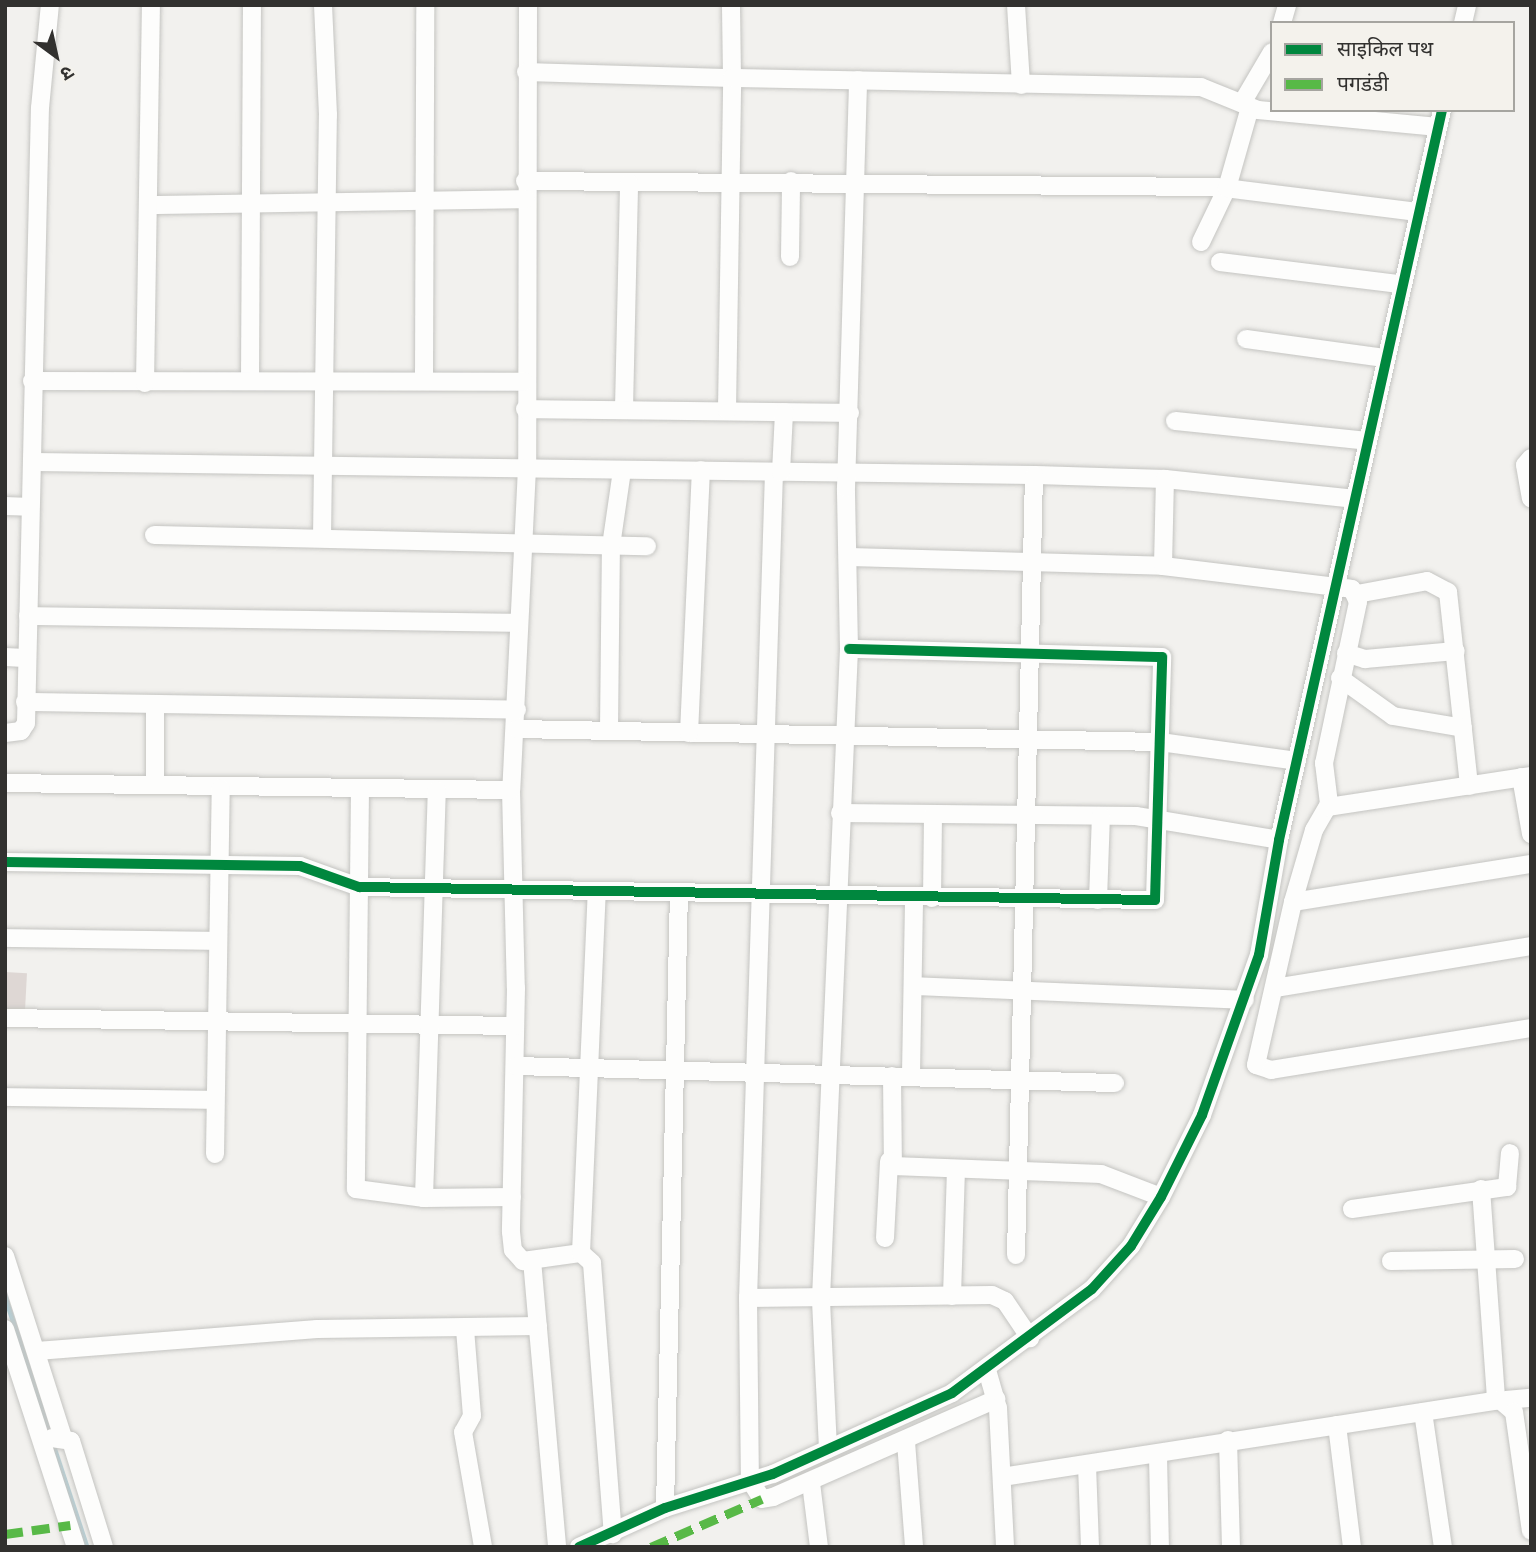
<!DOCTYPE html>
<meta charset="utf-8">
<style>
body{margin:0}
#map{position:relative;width:1536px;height:1552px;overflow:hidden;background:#f2f1ee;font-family:"IBM Plex Sans","Noto Sans Devanagari",sans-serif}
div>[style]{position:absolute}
.stream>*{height:4.5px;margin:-2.25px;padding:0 2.25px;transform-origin:2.25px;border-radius:2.25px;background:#b4cfd6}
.building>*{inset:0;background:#ded7d4;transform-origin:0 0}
.roads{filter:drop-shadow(0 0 2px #c4c4c1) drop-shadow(0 0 2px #c4c4c1)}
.minor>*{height:18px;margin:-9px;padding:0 9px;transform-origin:9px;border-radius:9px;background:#fdfdfc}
.quiet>*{height:9px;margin-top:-4.5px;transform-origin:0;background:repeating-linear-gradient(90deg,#58b947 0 18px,transparent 0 27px)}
.cycleway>*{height:10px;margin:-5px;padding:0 5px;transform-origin:5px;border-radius:5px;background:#00873e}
span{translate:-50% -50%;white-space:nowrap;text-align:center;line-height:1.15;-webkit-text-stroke:5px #f4f2ec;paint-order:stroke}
.frame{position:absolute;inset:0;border:7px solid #32312f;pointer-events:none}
.legend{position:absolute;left:1270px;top:21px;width:245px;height:91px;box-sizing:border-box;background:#f4f2ec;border:2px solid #a6a5a0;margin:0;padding:9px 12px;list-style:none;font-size:21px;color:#32312f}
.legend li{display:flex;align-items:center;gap:14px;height:35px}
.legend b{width:35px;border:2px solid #a6a5a0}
.north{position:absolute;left:21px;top:21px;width:70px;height:70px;-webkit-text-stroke:5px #f4f2ec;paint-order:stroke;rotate:147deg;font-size:19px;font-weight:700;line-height:28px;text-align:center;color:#32312f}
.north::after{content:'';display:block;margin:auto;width:24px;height:32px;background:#32312f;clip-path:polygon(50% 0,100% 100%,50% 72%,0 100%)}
</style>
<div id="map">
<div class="stream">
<i style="left:5px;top:1296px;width:146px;rotate:72.1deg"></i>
<i style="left:53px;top:1444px;width:108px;rotate:71.7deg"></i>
</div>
<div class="building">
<i style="left:5px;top:972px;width:22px;height:40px;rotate:3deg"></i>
</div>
<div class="roads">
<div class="minor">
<i style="left:528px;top:5px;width:463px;rotate:90.1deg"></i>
<i style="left:527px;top:468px;width:322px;rotate:92.8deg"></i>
<i style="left:511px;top:790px;width:198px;rotate:88.6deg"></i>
<i style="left:516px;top:988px;width:244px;rotate:91.2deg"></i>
<i style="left:511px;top:1232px;width:18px;rotate:84deg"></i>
<i style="left:513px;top:1250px;width:15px;rotate:48deg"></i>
<i style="left:523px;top:1261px;width:59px;rotate:-7.9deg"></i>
<i style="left:581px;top:1253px;width:362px;rotate:-87.5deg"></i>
<i style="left:1016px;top:5px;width:80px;rotate:86.4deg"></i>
<i style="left:1282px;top:23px;width:19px;rotate:-74deg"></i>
<i style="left:1463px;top:23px;width:18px;rotate:-77deg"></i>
<i style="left:526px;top:72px;width:206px;rotate:1.7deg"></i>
<i style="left:732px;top:78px;width:73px;rotate:-90.8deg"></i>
<i style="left:1242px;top:103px;width:59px;rotate:-59.5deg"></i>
<i style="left:525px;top:181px;width:692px;rotate:0.5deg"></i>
<i style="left:1217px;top:187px;width:202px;rotate:7.1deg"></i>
<i style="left:151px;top:205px;width:375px;rotate:-0.9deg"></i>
<i style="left:1201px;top:242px;width:60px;rotate:-64.3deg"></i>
<i style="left:1227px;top:188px;width:84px;rotate:-74.1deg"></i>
<i style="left:790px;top:257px;width:76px;rotate:-89.2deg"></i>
<i style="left:1220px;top:262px;width:181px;rotate:7deg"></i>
<i style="left:1246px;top:339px;width:140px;rotate:7.8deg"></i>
<i style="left:250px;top:380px;width:375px;rotate:-89.7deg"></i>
<i style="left:32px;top:381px;width:492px;rotate:0.1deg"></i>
<i style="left:424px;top:381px;width:376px;rotate:-89.8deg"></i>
<i style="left:145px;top:383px;width:378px;rotate:-89.1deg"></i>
<i style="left:624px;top:408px;width:225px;rotate:-88.7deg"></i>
<i style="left:525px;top:409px;width:325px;rotate:0.7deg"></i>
<i style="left:727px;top:410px;width:332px;rotate:-89.1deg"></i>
<i style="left:732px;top:78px;width:469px;rotate:1.1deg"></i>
<i style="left:1201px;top:87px;width:61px;rotate:22deg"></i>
<i style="left:1258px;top:110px;width:181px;rotate:5.4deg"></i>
<i style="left:1175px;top:421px;width:194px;rotate:5.9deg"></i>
<i style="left:1531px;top:458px;width:9px;rotate:131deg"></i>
<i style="left:1525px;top:465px;width:34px;rotate:80deg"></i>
<i style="left:34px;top:462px;width:1000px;rotate:0.74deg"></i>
<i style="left:1034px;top:475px;width:131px;rotate:1.7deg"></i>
<i style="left:1165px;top:479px;width:190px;rotate:6deg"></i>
<i style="left:774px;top:472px;width:826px;rotate:91.8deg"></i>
<i style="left:748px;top:1298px;width:182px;rotate:89.4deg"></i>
<i style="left:750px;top:1480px;width:22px;rotate:58deg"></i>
<i style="left:762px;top:1499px;width:11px;rotate:-10deg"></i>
<i style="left:773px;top:1497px;width:244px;rotate:-23.7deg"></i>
<i style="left:781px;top:472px;width:60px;rotate:-87.1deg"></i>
<i style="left:5px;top:506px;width:25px;rotate:2deg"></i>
<i style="left:154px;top:535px;width:493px;rotate:1.3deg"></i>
<i style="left:322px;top:537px;width:422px;rotate:-89.2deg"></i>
<i style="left:328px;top:115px;width:110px;rotate:-92.6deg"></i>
<i style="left:850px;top:557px;width:313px;rotate:1.6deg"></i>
<i style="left:1163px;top:566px;width:190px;rotate:6.9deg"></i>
<i style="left:1352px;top:589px;width:14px;rotate:65deg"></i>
<i style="left:1358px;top:602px;width:165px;rotate:101.9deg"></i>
<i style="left:1324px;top:763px;width:41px;rotate:83deg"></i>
<i style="left:1329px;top:804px;width:30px;rotate:120deg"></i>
<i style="left:1314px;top:830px;width:75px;rotate:106.3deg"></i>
<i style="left:1293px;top:902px;width:167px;rotate:102.8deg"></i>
<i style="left:1256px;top:1065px;width:16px;rotate:18deg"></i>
<i style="left:1271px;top:1070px;width:263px;rotate:-9.2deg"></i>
<i style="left:1163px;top:566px;width:87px;rotate:-88.7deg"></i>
<i style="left:1357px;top:594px;width:71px;rotate:-10.5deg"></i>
<i style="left:1427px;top:581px;width:24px;rotate:28deg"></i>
<i style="left:1448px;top:592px;width:195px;rotate:83.8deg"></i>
<i style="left:28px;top:616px;width:491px;rotate:0.8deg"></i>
<i style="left:1346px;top:653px;width:20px;rotate:18deg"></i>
<i style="left:1365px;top:659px;width:91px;rotate:-5deg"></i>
<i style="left:5px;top:657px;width:20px;rotate:3deg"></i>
<i style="left:1340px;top:678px;width:65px;rotate:35.6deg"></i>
<i style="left:1393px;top:716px;width:71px;rotate:9.7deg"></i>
<i style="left:25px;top:702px;width:492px;rotate:0.9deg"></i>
<i style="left:155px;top:704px;width:77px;rotate:90deg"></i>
<i style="left:517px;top:729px;width:643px;rotate:1.16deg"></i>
<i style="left:1160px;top:742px;width:138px;rotate:7.9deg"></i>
<i style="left:609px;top:730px;width:184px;rotate:-89.4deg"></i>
<i style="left:611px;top:546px;width:76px;rotate:-81.7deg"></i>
<i style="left:5px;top:733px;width:16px;rotate:-7deg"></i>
<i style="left:21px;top:731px;width:9px;rotate:-58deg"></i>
<i style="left:26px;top:723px;width:615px;rotate:-88.7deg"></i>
<i style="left:40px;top:108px;width:103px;rotate:-84.5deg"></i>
<i style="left:689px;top:733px;width:263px;rotate:-87.4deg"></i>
<i style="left:1521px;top:777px;width:58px;rotate:80deg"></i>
<i style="left:5px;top:783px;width:506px;rotate:0.79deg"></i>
<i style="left:360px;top:788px;width:401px;rotate:90.6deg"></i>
<i style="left:356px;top:1189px;width:69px;rotate:7.5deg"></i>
<i style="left:424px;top:1198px;width:88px;rotate:-0.7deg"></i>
<i style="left:1328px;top:807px;width:205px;rotate:-8.7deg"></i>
<i style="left:840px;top:813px;width:296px;rotate:0.6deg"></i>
<i style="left:1136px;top:816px;width:145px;rotate:9.5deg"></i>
<i style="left:5px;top:862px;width:295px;rotate:0.8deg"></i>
<i style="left:300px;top:866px;width:63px;rotate:19.6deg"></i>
<i style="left:359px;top:887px;width:796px;rotate:0.94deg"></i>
<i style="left:1155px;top:900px;width:243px;rotate:-88.3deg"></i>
<i style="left:1162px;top:657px;width:313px;rotate:-178.5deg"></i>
<i style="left:932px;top:898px;width:84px;rotate:-89.3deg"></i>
<i style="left:1098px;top:900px;width:84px;rotate:-88deg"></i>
<i style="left:1293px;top:902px;width:241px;rotate:-9.1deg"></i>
<i style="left:5px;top:938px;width:210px;rotate:0.8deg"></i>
<i style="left:913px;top:986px;width:332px;rotate:2.4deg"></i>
<i style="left:1275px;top:988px;width:259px;rotate:-9.3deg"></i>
<i style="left:5px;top:1018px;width:510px;rotate:0.9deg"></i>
<i style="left:516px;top:1066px;width:599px;rotate:1.63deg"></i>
<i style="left:911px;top:1074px;width:176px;rotate:-89deg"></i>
<i style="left:892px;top:1076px;width:90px;rotate:89.4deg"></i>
<i style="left:893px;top:1166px;width:208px;rotate:2.2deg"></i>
<i style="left:1101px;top:1174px;width:64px;rotate:21deg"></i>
<i style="left:5px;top:1097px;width:209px;rotate:0.8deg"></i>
<i style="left:215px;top:1154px;width:366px;rotate:-89.1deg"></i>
<i style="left:1481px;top:1189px;width:212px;rotate:85.9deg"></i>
<i style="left:424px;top:1198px;width:408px;rotate:-88.2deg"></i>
<i style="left:1352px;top:1209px;width:157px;rotate:-8.1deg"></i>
<i style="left:1507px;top:1187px;width:34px;rotate:-85deg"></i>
<i style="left:885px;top:1238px;width:77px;rotate:-87deg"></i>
<i style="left:581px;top:1253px;width:15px;rotate:42deg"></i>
<i style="left:592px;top:1263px;width:272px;rotate:85.6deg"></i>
<i style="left:1016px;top:1255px;width:780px;rotate:-88.68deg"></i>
<i style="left:5px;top:1256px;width:188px;rotate:72.3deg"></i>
<i style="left:532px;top:1260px;width:288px;rotate:85deg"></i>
<i style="left:1391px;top:1261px;width:124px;rotate:-0.9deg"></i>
<i style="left:952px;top:1296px;width:127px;rotate:-88.2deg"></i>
<i style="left:748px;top:1298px;width:244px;rotate:-0.7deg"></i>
<i style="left:992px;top:1295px;width:14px;rotate:25deg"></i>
<i style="left:1005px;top:1301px;width:45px;rotate:56deg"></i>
<i style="left:5px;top:1329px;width:229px;rotate:72deg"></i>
<i style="left:465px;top:1329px;width:87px;rotate:85.4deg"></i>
<i style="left:472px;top:1416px;width:18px;rotate:119deg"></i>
<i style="left:463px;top:1432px;width:117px;rotate:80.1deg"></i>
<i style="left:37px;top:1351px;width:281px;rotate:-4.5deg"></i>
<i style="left:317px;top:1329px;width:221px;rotate:-0.8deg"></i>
<i style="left:987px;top:1370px;width:40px;rotate:74deg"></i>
<i style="left:998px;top:1408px;width:139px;rotate:87.1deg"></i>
<i style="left:1506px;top:1400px;width:25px;rotate:-5deg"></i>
<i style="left:1423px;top:1412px;width:136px;rotate:81.6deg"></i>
<i style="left:1337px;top:1425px;width:123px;rotate:83deg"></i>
<i style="left:52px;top:1438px;width:19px;rotate:9deg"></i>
<i style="left:71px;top:1441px;width:111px;rotate:72.7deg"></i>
<i style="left:1228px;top:1440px;width:107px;rotate:88.4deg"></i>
<i style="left:906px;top:1442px;width:105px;rotate:85.6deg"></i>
<i style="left:828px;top:1449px;width:151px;rotate:-92.7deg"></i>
<i style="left:821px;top:1298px;width:650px;rotate:-87.53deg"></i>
<i style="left:849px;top:649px;width:161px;rotate:-91.1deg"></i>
<i style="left:846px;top:488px;width:408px;rotate:-88.3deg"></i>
<i style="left:1158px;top:1455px;width:92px;rotate:88.8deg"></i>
<i style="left:1087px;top:1465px;width:82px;rotate:87.9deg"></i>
<i style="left:1002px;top:1477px;width:504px;rotate:-8.79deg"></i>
<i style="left:1500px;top:1400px;width:18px;rotate:41deg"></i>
<i style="left:1514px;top:1412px;width:120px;rotate:81.9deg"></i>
<i style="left:811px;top:1483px;width:64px;rotate:82.9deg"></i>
<i style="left:665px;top:1508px;width:616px;rotate:-88.7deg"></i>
<i style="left:579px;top:1547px;width:94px;rotate:-24.4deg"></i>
<i style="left:665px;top:1508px;width:113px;rotate:-17.5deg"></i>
<i style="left:773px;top:1474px;width:196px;rotate:-24.3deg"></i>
<i style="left:952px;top:1393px;width:174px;rotate:-36.6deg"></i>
<i style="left:1092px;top:1289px;width:58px;rotate:-47.8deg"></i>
<i style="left:1131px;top:1246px;width:57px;rotate:-58.5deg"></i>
<i style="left:1161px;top:1197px;width:92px;rotate:-63.4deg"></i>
<i style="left:1202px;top:1115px;width:170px;rotate:-70.4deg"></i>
<i style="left:1259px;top:955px;width:117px;rotate:-80.1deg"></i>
<i style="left:1279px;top:840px;width:748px;rotate:-77.41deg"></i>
</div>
</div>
<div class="quiet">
<i style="left:5px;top:1534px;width:66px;rotate:-7.9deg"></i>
<i style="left:651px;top:1547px;width:121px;rotate:-23.4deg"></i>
</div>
<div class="cycleway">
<i style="left:5px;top:862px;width:295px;rotate:0.8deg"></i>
<i style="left:300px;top:866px;width:63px;rotate:19.6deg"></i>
<i style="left:359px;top:887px;width:796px;rotate:0.94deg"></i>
<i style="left:1155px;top:900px;width:243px;rotate:-88.3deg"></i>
<i style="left:1162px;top:657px;width:313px;rotate:-178.5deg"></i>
<i style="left:579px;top:1547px;width:94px;rotate:-24.4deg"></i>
<i style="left:665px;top:1508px;width:113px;rotate:-17.5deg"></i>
<i style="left:773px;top:1474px;width:196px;rotate:-24.3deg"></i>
<i style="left:952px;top:1393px;width:174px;rotate:-36.6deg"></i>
<i style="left:1092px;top:1289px;width:58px;rotate:-47.8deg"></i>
<i style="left:1131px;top:1246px;width:57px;rotate:-58.5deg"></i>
<i style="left:1161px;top:1197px;width:92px;rotate:-63.4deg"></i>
<i style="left:1202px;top:1115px;width:170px;rotate:-70.4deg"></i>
<i style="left:1259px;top:955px;width:117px;rotate:-80.1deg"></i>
<i style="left:1279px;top:840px;width:748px;rotate:-77.41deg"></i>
</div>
<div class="frame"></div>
<ul class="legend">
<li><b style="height:9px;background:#00873e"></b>साइकिल पथ</li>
<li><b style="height:9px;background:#58b947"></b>पगडंडी</li>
</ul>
<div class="north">उ</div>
</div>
